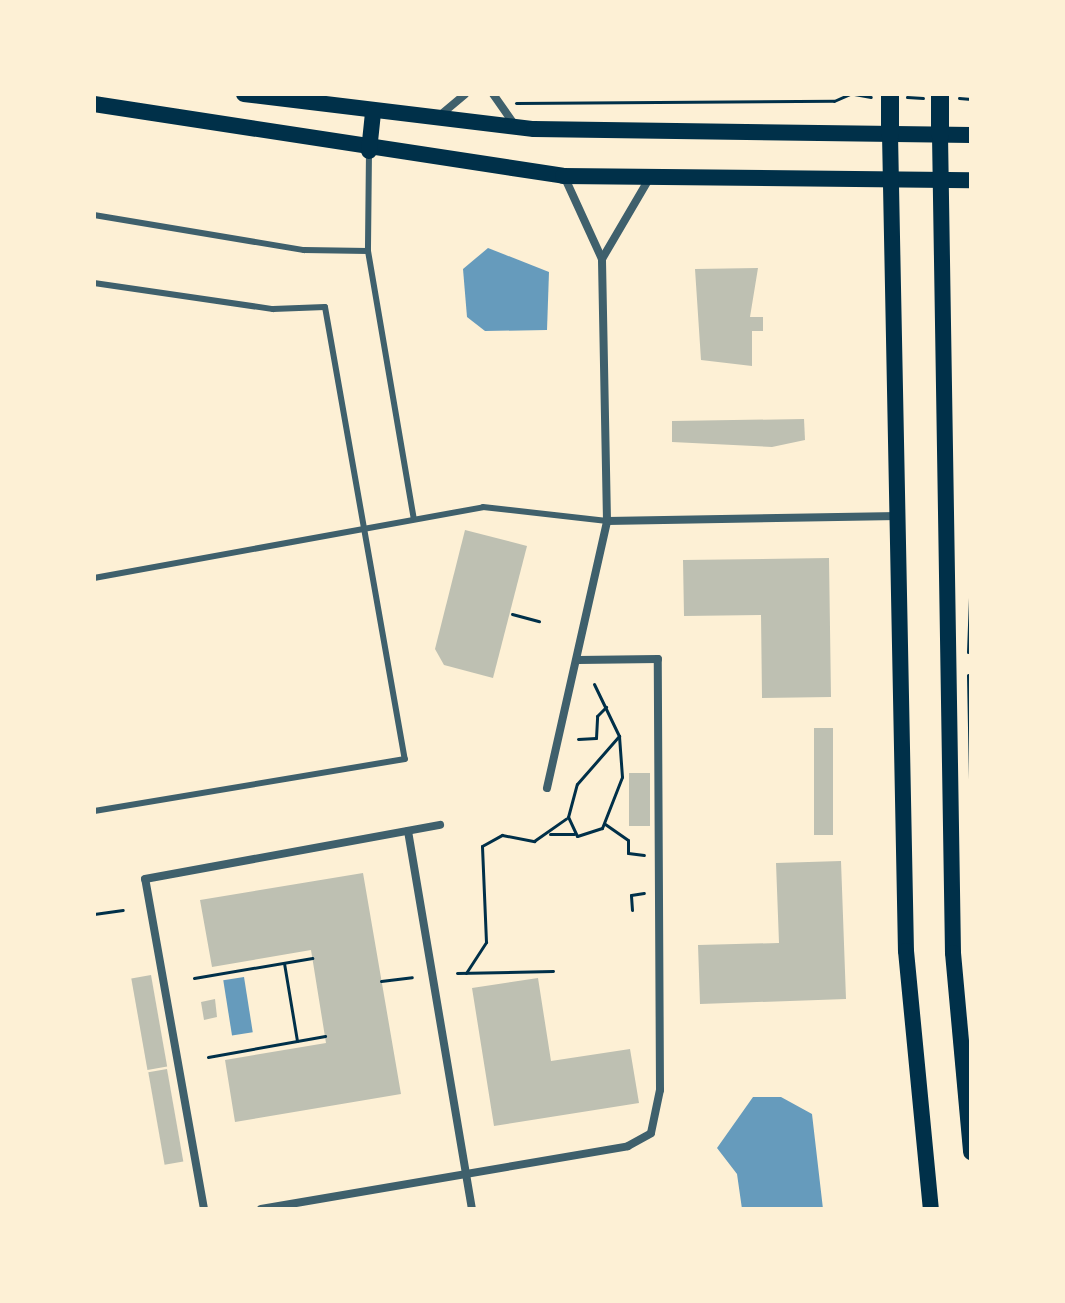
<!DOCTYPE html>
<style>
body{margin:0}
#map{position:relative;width:1065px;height:1303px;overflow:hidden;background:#fdf0d5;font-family:Inter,sans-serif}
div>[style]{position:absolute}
.water>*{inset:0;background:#669bbc;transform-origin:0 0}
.building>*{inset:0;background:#bec0b2;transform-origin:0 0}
.path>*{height:3px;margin:-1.5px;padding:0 1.5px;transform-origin:1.5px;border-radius:1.5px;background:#003049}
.service>*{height:6px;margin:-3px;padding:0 3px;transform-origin:3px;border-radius:3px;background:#3f606c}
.minor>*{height:8px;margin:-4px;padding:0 4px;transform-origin:4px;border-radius:4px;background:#3f606c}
.secondary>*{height:16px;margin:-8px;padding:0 8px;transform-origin:8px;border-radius:8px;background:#003049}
.trunk>*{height:18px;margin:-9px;padding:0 9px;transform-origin:9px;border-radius:9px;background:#003049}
span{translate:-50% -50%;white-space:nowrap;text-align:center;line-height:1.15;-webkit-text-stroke:8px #fdf0d5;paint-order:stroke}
.frame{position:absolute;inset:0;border:96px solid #fdf0d5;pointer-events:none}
</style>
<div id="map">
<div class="water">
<i style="clip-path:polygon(488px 248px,549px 272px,547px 330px,485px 331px,467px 317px,463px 269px)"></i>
<i style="left:244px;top:977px;width:56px;height:21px;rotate:81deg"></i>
<i style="clip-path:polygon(753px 1097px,781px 1097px,812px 1114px,823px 1209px,742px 1209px,737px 1174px,717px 1148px)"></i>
</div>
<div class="building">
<i style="clip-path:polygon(758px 268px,750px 317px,763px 317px,763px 331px,752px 331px,752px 366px,701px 360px,695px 269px)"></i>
<i style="clip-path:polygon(804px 419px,805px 440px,772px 447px,672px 442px,672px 421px)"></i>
<i style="clip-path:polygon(465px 530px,527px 546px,493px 678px,444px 665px,435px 649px)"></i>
<i style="clip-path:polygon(829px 558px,831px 697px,762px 698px,761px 615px,684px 616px,683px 560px)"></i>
<i style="left:814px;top:728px;width:19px;height:107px"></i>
<i style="left:629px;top:773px;width:21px;height:53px"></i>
<i style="clip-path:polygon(841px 861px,846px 999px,700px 1004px,698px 945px,779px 943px,776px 863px)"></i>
<i style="clip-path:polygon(363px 873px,401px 1094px,235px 1122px,225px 1060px,326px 1043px,311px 950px,212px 967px,200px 900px)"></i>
<i style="left:151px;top:975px;width:93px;height:20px;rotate:80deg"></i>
<i style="clip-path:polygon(538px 978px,551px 1061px,630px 1049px,639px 1103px,494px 1126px,472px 988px)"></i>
<i style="clip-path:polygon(215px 999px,217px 1017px,204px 1020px,201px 1002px)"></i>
<i style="left:167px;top:1069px;width:94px;height:19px;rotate:80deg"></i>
</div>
<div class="path">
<i style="left:854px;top:94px;width:17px;rotate:10deg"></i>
<i style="left:907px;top:97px;width:16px;rotate:4deg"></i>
<i style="left:959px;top:98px;width:12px;rotate:5deg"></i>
<i style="left:516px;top:103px;width:318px;rotate:-0.4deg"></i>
<i style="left:834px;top:101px;width:17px;rotate:-24deg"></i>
<i style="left:512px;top:614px;width:28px;rotate:15deg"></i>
<i style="left:968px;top:652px;width:81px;rotate:-87.9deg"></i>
<i style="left:968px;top:675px;width:152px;rotate:88.9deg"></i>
<i style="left:594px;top:684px;width:58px;rotate:64.3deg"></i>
<i style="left:619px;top:736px;width:41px;rotate:85.8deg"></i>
<i style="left:622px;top:777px;width:55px;rotate:111.4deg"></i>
<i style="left:602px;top:828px;width:26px;rotate:162deg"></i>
<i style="left:577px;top:836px;width:21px;rotate:-115deg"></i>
<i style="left:568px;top:817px;width:34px;rotate:-75deg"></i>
<i style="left:577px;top:784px;width:64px;rotate:-48.8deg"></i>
<i style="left:578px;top:739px;width:18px;rotate:-3deg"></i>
<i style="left:596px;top:738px;width:22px;rotate:-87deg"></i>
<i style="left:597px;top:716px;width:13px;rotate:-45deg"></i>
<i style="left:605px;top:824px;width:28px;rotate:35deg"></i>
<i style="left:628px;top:840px;width:13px;rotate:90deg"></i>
<i style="left:628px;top:853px;width:16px;rotate:7deg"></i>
<i style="left:550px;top:834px;width:24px"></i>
<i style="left:632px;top:910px;width:15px;rotate:-94deg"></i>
<i style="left:631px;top:895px;width:13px;rotate:-9deg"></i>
<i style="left:94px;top:914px;width:29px;rotate:-8deg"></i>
<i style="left:284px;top:963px;width:79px;rotate:80.5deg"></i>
<i style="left:457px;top:973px;width:96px;rotate:-1.2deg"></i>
<i style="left:466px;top:973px;width:37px;rotate:-57deg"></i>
<i style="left:486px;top:942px;width:96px;rotate:-92.4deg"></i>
<i style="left:482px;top:846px;width:23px;rotate:-29deg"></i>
<i style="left:502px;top:835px;width:33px;rotate:11deg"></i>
<i style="left:534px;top:841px;width:39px;rotate:-35deg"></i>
<i style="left:194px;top:978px;width:120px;rotate:-9.6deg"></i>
<i style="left:381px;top:981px;width:31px;rotate:-7deg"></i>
<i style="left:208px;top:1057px;width:119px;rotate:-10.2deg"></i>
</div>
<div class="service">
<i style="left:369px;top:151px;width:100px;rotate:90.6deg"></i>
<i style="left:368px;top:251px;width:272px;rotate:80.3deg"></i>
<i style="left:94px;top:215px;width:213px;rotate:9.5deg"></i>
<i style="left:304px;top:250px;width:64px;rotate:0.9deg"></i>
<i style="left:94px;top:283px;width:181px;rotate:8.3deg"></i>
<i style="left:273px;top:309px;width:52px;rotate:-2.2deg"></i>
<i style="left:325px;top:307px;width:459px;rotate:80deg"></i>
<i style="left:405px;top:759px;width:315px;rotate:170.5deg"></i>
<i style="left:94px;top:578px;width:395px;rotate:-10.3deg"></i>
<i style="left:483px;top:507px;width:125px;rotate:6.4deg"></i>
</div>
<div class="minor">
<i style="left:493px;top:94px;width:37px;rotate:55deg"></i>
<i style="left:438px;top:117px;width:35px;rotate:-40deg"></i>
<i style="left:602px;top:259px;width:93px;rotate:-59.6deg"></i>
<i style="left:607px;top:521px;width:291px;rotate:-1deg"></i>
<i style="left:547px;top:788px;width:274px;rotate:-77.3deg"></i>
<i style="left:607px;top:521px;width:262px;rotate:-91.1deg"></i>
<i style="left:602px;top:259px;width:91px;rotate:-114.6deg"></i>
<i style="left:408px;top:831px;width:383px;rotate:80.4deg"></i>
<i style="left:204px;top:1209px;width:335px;rotate:-100.1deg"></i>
<i style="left:145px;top:879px;width:300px;rotate:-10.4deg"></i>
<i style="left:261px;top:1209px;width:372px;rotate:-9.7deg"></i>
<i style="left:628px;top:1146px;width:26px;rotate:-29deg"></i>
<i style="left:651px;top:1133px;width:44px;rotate:-78.2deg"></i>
<i style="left:660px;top:1090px;width:431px;rotate:-90.3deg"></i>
<i style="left:658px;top:659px;width:80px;rotate:179.3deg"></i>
</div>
<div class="secondary">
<i style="left:244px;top:94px;width:292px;rotate:6.9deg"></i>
<i style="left:534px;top:129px;width:437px;rotate:0.8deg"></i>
<i style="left:94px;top:104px;width:474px;rotate:8.7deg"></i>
<i style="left:563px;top:176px;width:408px;rotate:0.6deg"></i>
<i style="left:890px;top:134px;width:817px;rotate:88.88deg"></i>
<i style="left:906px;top:951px;width:259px;rotate:84.5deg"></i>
<i style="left:940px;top:135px;width:818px;rotate:89.09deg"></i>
<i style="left:953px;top:953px;width:200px;rotate:84.8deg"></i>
<i style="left:369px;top:151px;width:38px;rotate:-84deg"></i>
</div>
<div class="trunk">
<i style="left:940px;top:94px;width:41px;rotate:90deg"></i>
<i style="left:890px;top:134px;width:40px;rotate:-90deg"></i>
</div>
<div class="frame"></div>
</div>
